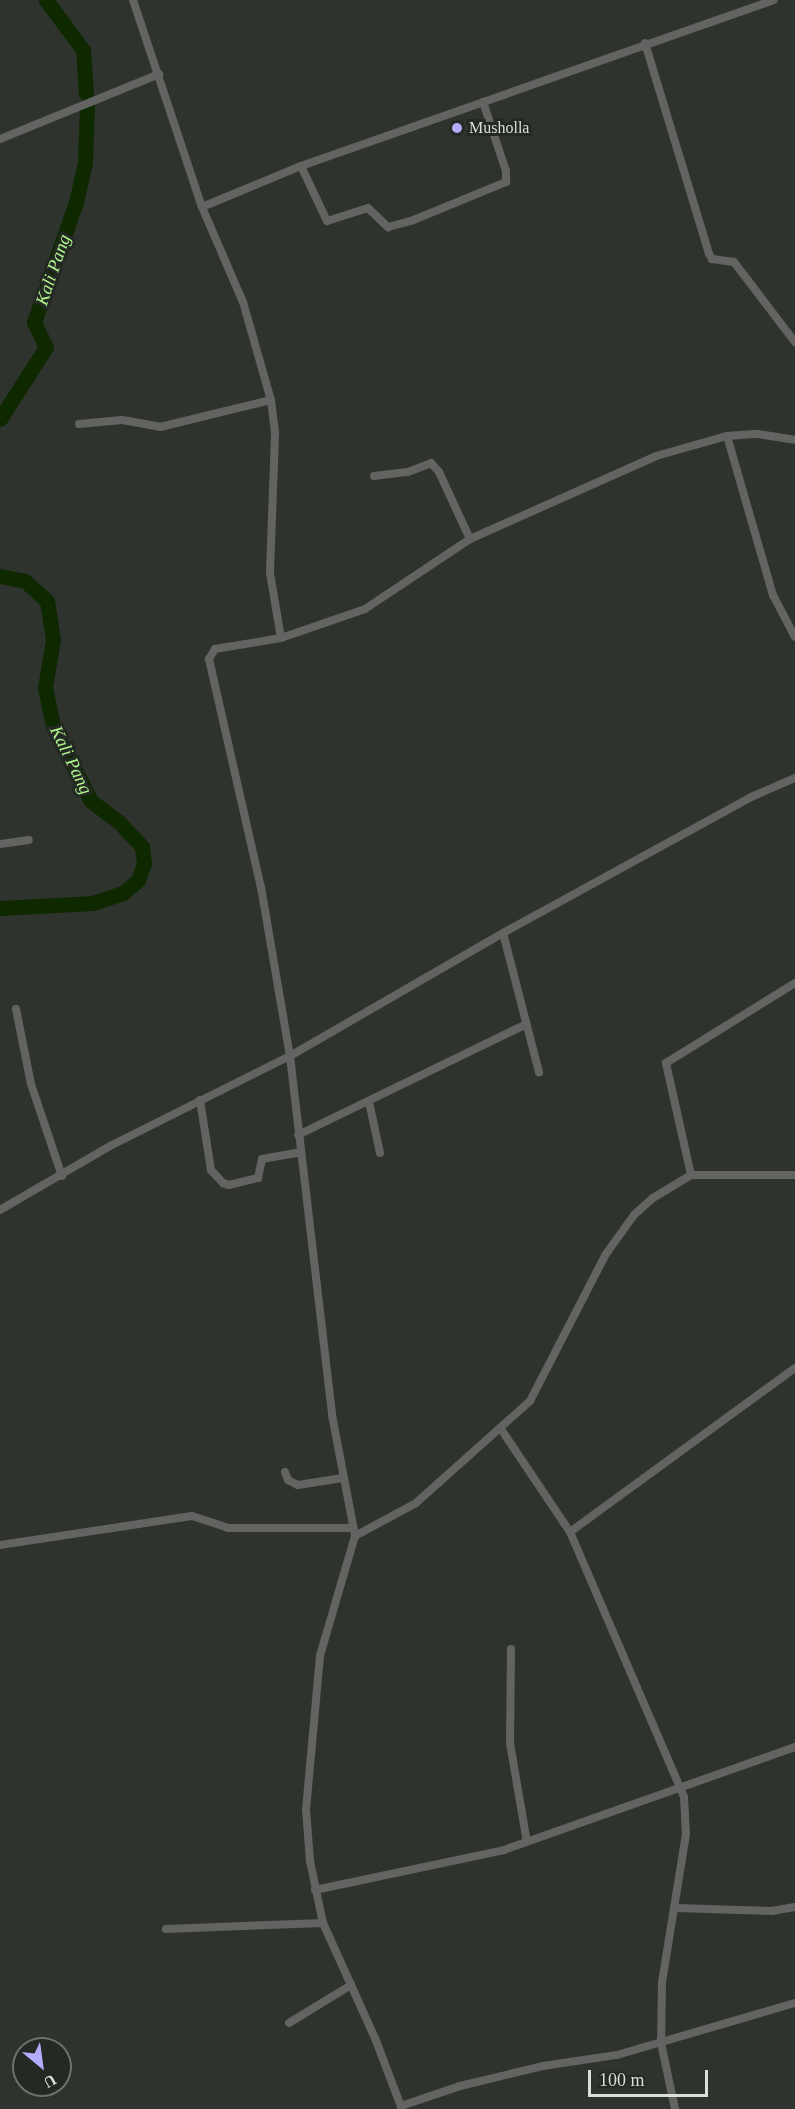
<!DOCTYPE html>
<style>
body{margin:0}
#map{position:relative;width:795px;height:2109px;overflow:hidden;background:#2f332e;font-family:Georgia,serif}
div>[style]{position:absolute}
.river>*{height:15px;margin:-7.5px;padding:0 7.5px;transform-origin:7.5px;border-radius:7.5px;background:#0e2800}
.minor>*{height:8px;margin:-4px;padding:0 4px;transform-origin:4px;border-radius:4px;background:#636462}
.dots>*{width:16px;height:16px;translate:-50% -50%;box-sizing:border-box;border:3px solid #252924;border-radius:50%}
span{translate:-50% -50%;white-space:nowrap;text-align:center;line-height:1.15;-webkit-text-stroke:6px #252924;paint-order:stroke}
.poi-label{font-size:16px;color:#dbdeda}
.left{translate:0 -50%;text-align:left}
.water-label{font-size:18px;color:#b0f58d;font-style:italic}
.north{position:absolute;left:12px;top:2037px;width:60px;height:60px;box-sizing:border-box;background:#252924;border:2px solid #6e716d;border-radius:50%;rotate:151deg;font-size:16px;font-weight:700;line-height:24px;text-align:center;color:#dbdeda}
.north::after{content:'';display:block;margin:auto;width:21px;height:27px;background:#b1adfa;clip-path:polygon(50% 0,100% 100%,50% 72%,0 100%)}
.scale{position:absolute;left:588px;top:2070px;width:120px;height:27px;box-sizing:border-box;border:3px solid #dbdeda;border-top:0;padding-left:8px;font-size:18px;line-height:21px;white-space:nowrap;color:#dbdeda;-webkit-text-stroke:4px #252924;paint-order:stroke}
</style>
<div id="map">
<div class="river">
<i style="left:46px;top:0;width:62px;rotate:53.5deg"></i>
<i style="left:83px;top:50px;width:43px;rotate:86deg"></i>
<i style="left:0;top:419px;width:85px;rotate:-57.4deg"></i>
<i style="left:46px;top:347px;width:28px;rotate:-116deg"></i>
<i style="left:34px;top:322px;width:127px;rotate:-70.7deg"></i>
<i style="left:76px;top:202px;width:40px;rotate:-77deg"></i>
<i style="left:85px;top:163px;width:57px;rotate:-88deg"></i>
<i style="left:0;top:576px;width:25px;rotate:11deg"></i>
<i style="left:25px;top:581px;width:30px;rotate:42deg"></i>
<i style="left:47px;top:601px;width:39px;rotate:81deg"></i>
<i style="left:53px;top:640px;width:49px;rotate:99.5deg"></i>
<i style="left:45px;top:688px;width:40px;rotate:78deg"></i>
<i style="left:53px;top:727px;width:83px;rotate:62.8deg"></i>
<i style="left:91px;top:801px;width:34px;rotate:37deg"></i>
<i style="left:118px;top:821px;width:35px;rotate:47deg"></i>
<i style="left:142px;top:847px;width:17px;rotate:83deg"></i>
<i style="left:144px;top:864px;width:17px;rotate:111deg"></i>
<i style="left:138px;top:880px;width:20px;rotate:139deg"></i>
<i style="left:123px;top:893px;width:32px;rotate:162deg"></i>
<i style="left:93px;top:903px;width:93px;rotate:176.9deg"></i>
</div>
<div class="minor">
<i style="left:133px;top:0;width:218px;rotate:71.6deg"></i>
<i style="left:202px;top:207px;width:103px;rotate:66.7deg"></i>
<i style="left:243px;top:302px;width:102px;rotate:74.1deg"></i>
<i style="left:271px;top:400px;width:35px;rotate:83deg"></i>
<i style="left:275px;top:435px;width:138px;rotate:92.1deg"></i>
<i style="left:270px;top:573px;width:66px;rotate:80.4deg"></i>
<i style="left:281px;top:638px;width:67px;rotate:170.5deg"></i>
<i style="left:215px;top:649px;width:12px;rotate:121deg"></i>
<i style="left:209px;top:659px;width:234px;rotate:77.2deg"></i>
<i style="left:261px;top:887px;width:171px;rotate:80.3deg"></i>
<i style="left:290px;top:1056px;width:361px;rotate:83.3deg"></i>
<i style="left:332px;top:1415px;width:123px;rotate:79.2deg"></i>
<i style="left:355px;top:1536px;width:125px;rotate:106.3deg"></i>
<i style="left:320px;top:1656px;width:155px;rotate:95.2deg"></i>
<i style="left:306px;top:1810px;width:51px;rotate:85.5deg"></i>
<i style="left:310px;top:1861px;width:63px;rotate:78.2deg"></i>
<i style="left:323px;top:1923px;width:126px;rotate:65.7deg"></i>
<i style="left:375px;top:2038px;width:76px;rotate:69.2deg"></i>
<i style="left:645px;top:43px;width:220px;rotate:73.1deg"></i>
<i style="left:709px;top:254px;width:6px;rotate:59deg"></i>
<i style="left:712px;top:259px;width:22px;rotate:8deg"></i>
<i style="left:734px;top:262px;width:101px;rotate:52.7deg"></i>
<i style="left:0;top:139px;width:172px;rotate:-22.2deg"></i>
<i style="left:301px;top:166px;width:61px;rotate:64.7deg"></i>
<i style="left:327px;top:221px;width:43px;rotate:-17.6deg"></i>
<i style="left:368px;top:208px;width:28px;rotate:44deg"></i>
<i style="left:388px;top:227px;width:24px;rotate:-15deg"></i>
<i style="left:411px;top:221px;width:103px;rotate:-22.3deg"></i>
<i style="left:506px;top:182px;width:11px;rotate:-90deg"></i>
<i style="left:506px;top:171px;width:73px;rotate:-108.4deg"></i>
<i style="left:202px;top:207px;width:107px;rotate:-22.5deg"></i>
<i style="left:301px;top:166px;width:501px;rotate:-19.34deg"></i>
<i style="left:79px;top:424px;width:43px;rotate:-5.3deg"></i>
<i style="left:122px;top:420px;width:39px;rotate:10deg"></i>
<i style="left:160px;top:427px;width:114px;rotate:-13.7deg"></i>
<i style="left:727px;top:436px;width:166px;rotate:73.9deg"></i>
<i style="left:773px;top:595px;width:47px;rotate:62.4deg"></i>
<i style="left:374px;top:476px;width:34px;rotate:-7deg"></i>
<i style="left:408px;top:472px;width:25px;rotate:-21deg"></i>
<i style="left:431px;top:463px;width:12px;rotate:48deg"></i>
<i style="left:439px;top:472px;width:74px;rotate:65.2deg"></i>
<i style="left:281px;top:638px;width:89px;rotate:-19deg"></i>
<i style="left:365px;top:609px;width:126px;rotate:-33.7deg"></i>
<i style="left:470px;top:539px;width:204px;rotate:-24deg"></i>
<i style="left:656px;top:456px;width:74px;rotate:-15.7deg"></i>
<i style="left:727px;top:436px;width:31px;rotate:-4deg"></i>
<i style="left:758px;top:434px;width:37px;rotate:9deg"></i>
<i style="left:0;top:844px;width:29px;rotate:-8deg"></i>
<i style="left:503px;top:933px;width:144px;rotate:75.5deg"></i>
<i style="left:16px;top:1009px;width:76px;rotate:78.7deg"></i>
<i style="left:31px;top:1084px;width:97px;rotate:71.4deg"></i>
<i style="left:200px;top:1100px;width:71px;rotate:81.1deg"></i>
<i style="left:211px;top:1170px;width:18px;rotate:47deg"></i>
<i style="left:223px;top:1183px;width:6px;rotate:18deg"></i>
<i style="left:229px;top:1185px;width:30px;rotate:-14deg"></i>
<i style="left:258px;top:1178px;width:19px;rotate:-78deg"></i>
<i style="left:262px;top:1159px;width:39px;rotate:-10deg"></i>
<i style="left:369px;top:1102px;width:52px;rotate:77.8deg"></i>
<i style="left:298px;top:1135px;width:254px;rotate:-25.9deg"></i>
<i style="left:691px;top:1175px;width:115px;rotate:-102.6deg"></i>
<i style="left:666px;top:1063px;width:152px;rotate:-31.8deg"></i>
<i style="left:0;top:1210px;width:127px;rotate:-30.2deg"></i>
<i style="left:110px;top:1146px;width:201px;rotate:-26.6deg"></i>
<i style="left:290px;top:1056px;width:246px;rotate:-30deg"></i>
<i style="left:503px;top:933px;width:283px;rotate:-28.7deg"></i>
<i style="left:751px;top:797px;width:48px;rotate:-23.4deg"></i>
<i style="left:501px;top:1429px;width:124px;rotate:56.2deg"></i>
<i style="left:570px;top:1532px;width:288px;rotate:66.7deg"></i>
<i style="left:684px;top:1797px;width:37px;rotate:87deg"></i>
<i style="left:686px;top:1834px;width:150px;rotate:99.2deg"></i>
<i style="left:662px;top:1982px;width:61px;rotate:90.9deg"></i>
<i style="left:661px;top:2043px;width:67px;rotate:78deg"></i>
<i style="left:285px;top:1472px;width:9px;rotate:69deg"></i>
<i style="left:288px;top:1480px;width:11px;rotate:27deg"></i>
<i style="left:298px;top:1485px;width:45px;rotate:-9deg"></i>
<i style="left:570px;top:1532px;width:278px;rotate:-36.1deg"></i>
<i style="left:355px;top:1536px;width:69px;rotate:-28.4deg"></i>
<i style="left:416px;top:1503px;width:153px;rotate:-41.8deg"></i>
<i style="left:530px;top:1401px;width:165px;rotate:-62.7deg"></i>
<i style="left:606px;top:1254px;width:48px;rotate:-54.3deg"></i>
<i style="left:634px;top:1215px;width:25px;rotate:-42deg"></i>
<i style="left:653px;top:1198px;width:44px;rotate:-31.2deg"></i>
<i style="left:691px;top:1175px;width:104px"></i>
<i style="left:0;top:1545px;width:194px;rotate:-8.6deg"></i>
<i style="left:192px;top:1516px;width:38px;rotate:18deg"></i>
<i style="left:228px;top:1528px;width:124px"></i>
<i style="left:511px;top:1649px;width:94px;rotate:90.6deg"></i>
<i style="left:510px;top:1743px;width:100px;rotate:80.3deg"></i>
<i style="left:315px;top:1890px;width:193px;rotate:-11.9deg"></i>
<i style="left:504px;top:1850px;width:309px;rotate:-19.5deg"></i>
<i style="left:675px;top:1908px;width:97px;rotate:1.8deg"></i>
<i style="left:772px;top:1911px;width:23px;rotate:-10deg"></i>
<i style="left:166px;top:1929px;width:157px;rotate:-2.2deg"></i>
<i style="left:289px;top:2023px;width:73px;rotate:-31.5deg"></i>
<i style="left:401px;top:2106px;width:62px;rotate:-18.7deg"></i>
<i style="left:460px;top:2086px;width:85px;rotate:-13.5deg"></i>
<i style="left:543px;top:2066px;width:75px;rotate:-8.5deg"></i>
<i style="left:617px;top:2055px;width:185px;rotate:-16.3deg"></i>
</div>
<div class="dots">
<i style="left:457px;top:128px;background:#b1adfa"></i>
</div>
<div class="poi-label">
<span class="left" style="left:469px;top:128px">Musholla</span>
</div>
<div class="water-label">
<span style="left:53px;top:270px;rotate:-71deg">Kali Pang</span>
<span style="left:71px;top:760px;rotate:64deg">Kali Pang</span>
</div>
<div class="north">U</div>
<div class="scale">100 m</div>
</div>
